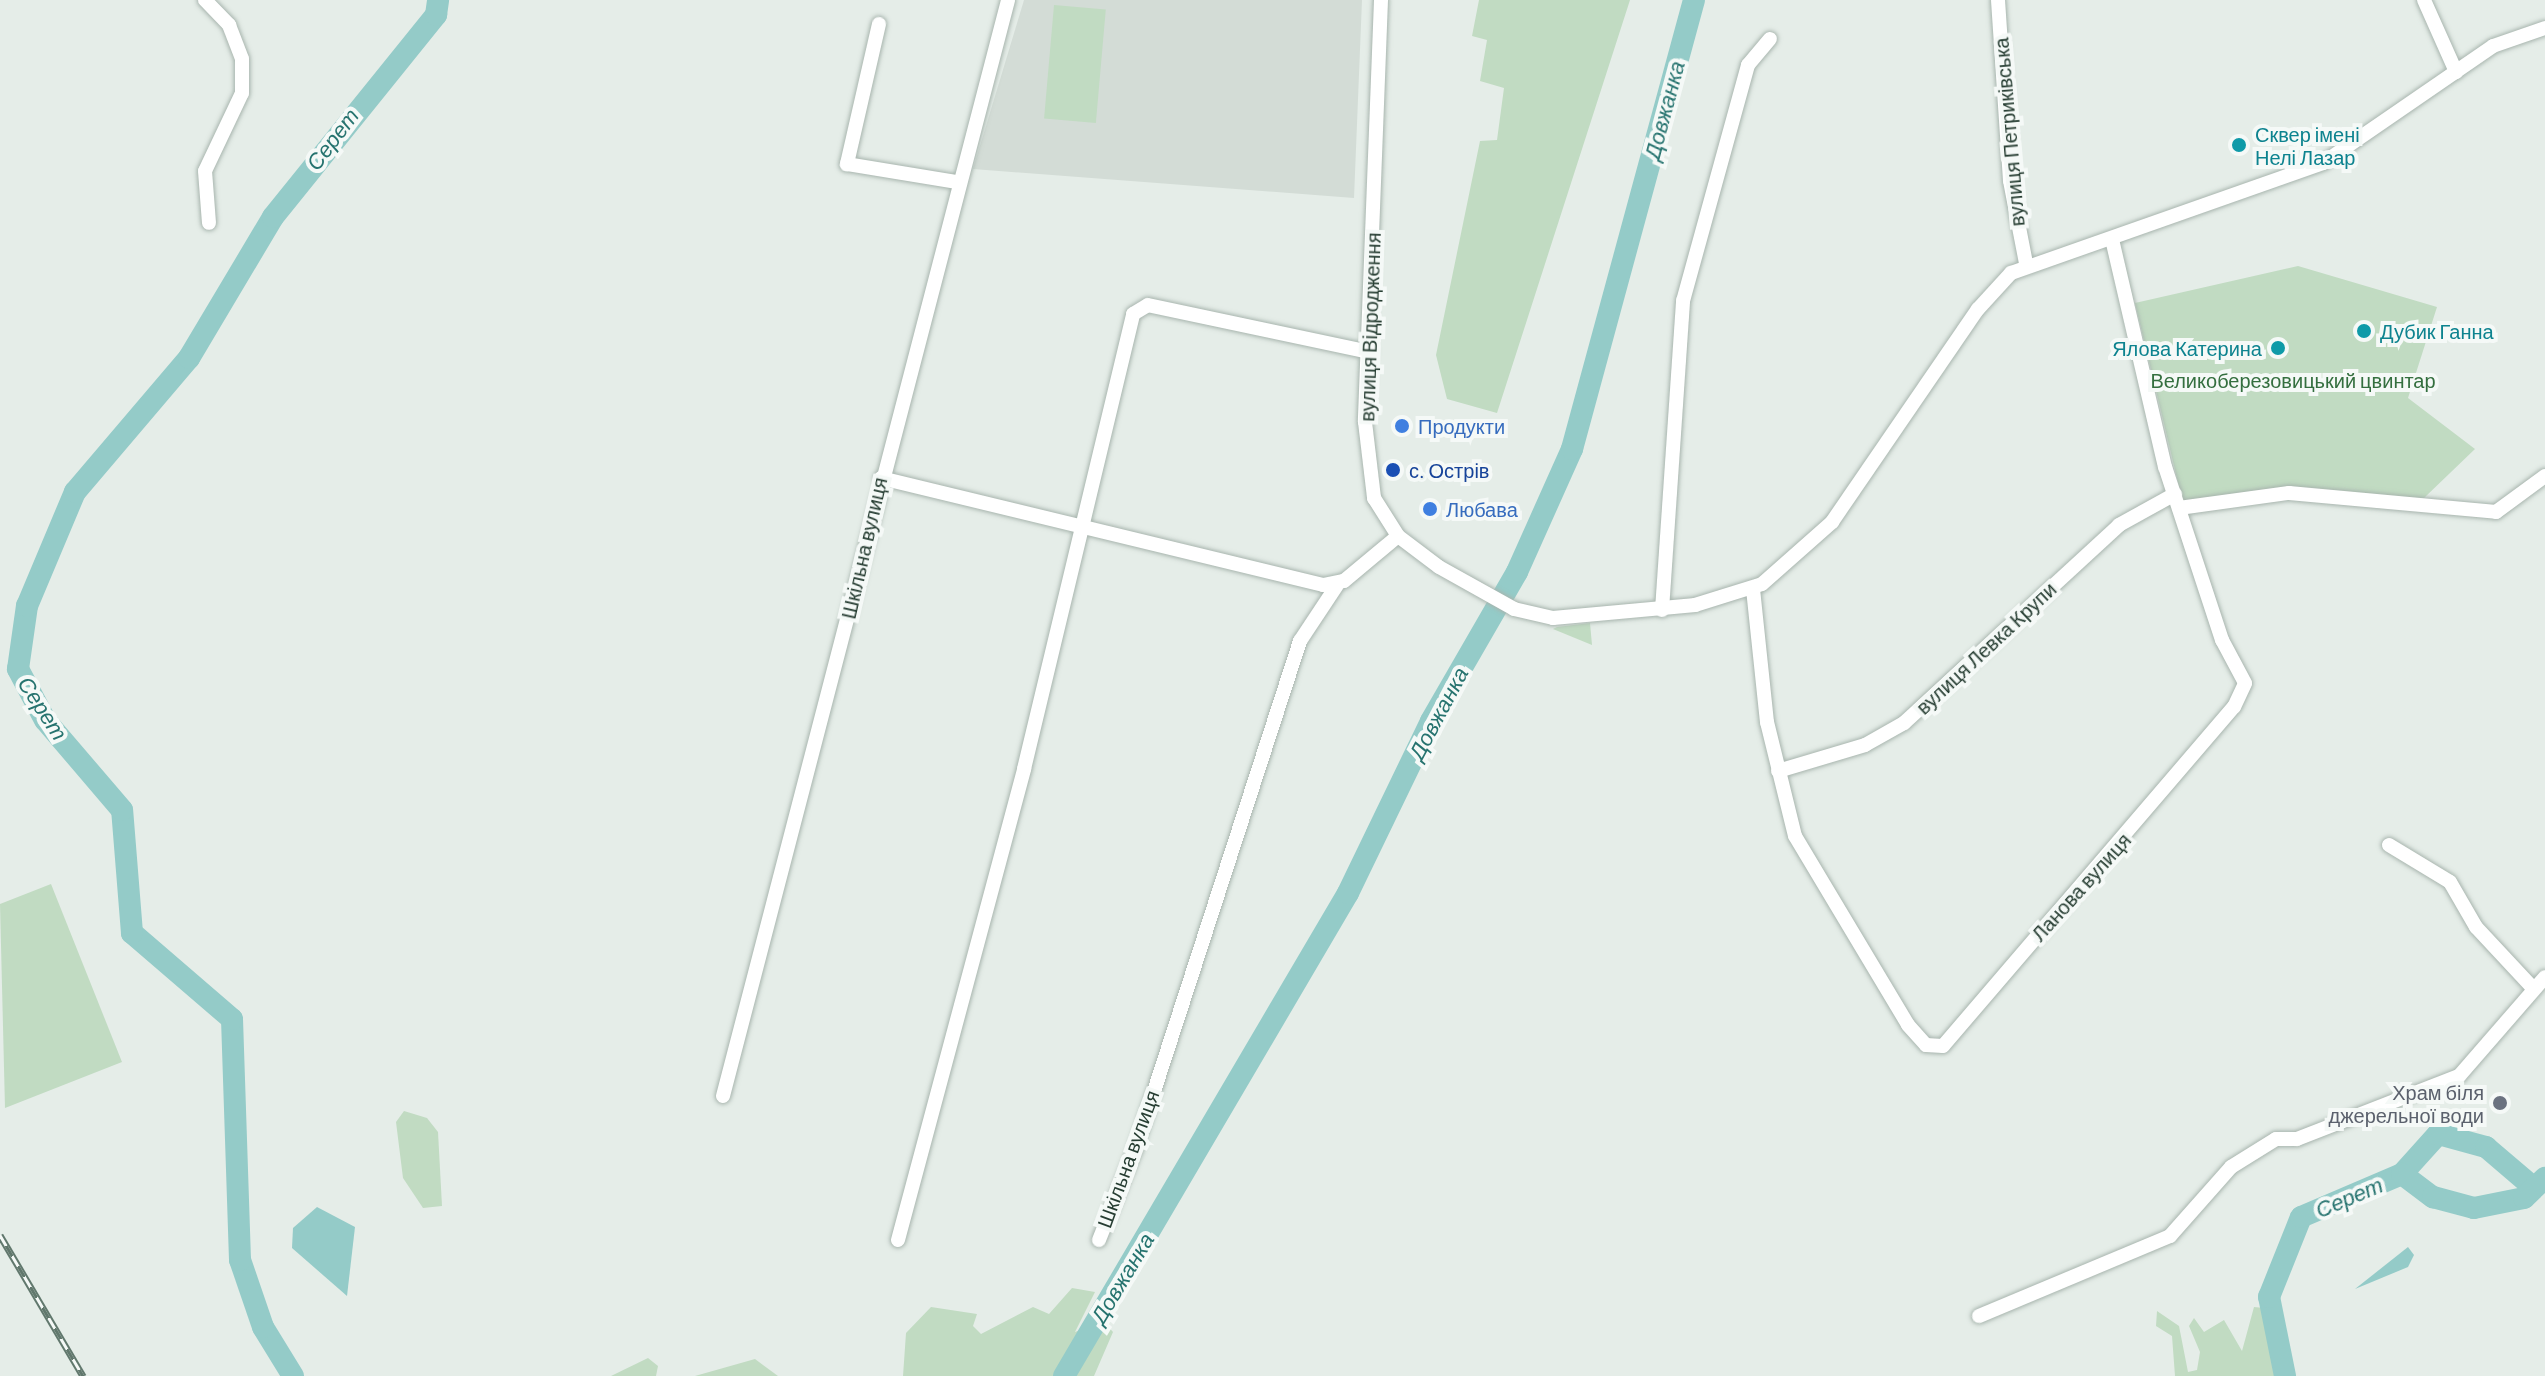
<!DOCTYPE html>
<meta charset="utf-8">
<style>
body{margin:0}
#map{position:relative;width:2545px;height:1376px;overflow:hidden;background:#e5ede8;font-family:Barlow,sans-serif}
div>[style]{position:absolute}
.built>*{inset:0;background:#d3dcd6}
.green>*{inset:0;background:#c1dbc2;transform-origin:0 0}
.water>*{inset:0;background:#94cbc8}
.river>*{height:22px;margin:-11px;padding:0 11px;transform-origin:11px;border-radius:11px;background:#94cbc8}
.roads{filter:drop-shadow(0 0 2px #a8b5ae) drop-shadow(0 0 2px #a8b5ae)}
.minor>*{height:14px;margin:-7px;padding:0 7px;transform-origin:7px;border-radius:7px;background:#fff}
.rail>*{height:7px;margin-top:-3.5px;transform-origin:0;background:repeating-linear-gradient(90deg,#f5f9f7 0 12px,#61786d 0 24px);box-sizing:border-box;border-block:2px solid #61786d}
.dots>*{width:22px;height:22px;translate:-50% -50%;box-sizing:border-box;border:4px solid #f5f9f7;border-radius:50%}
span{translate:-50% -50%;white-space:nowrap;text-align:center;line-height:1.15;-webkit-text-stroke:8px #f5f9f7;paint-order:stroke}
.street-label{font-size:20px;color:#263d32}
.culture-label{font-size:20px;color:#0d838f}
.left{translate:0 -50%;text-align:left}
.right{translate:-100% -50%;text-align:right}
.park-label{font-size:20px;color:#346f3f}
.shop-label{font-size:20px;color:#366cbe}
.transit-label{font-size:20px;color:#164399}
.worship-label{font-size:20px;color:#5b616d}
.water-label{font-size:22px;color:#26736f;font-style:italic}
</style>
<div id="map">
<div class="built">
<i style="clip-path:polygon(1024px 0,1362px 0,1354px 198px,973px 169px)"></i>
</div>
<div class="green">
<i style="clip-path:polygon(1479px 0,1630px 0,1497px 413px,1447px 399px,1436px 355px,1480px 141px,1497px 140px,1504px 88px,1480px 81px,1487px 40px,1472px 36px)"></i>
<i style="left:1054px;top:5px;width:52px;height:114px;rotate:5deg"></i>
<i style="clip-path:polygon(2298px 266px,2437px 307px,2408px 398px,2475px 449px,2424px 498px,2185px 502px,2181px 495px,2135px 303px)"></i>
<i style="clip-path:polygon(1590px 623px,1592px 645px,1553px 629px,1557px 627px)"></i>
<i style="clip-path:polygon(51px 884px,122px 1062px,5px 1108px,0 904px)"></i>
<i style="clip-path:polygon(404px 1111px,427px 1118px,438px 1132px,442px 1206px,423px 1208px,403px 1178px,396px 1122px)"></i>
<i style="clip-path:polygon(1072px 1288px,1095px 1292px,1075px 1332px,1103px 1321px,1113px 1332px,1094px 1376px,903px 1376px,906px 1333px,931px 1307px,977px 1314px,973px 1326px,981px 1334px,1033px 1307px,1049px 1314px)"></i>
<i style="clip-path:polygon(2254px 1307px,2264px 1308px,2276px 1376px,2175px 1376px,2172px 1336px,2156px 1326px,2157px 1311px,2179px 1326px,2188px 1372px,2197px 1370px,2200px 1352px,2189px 1326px,2194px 1318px,2204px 1332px,2224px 1320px,2242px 1351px)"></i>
<i style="clip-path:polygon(648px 1358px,658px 1366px,656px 1376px,611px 1376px)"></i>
<i style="clip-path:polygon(755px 1359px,778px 1376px,695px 1376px)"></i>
</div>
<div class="water">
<i style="clip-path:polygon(317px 1207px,355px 1227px,347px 1296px,292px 1248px,293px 1228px)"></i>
<i style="clip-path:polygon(2408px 1247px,2414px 1255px,2408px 1267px,2355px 1289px)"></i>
</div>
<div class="river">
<i style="left:2402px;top:1174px;width:54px;rotate:-48deg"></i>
<i style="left:2438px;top:1134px;width:50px;rotate:15.2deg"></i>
<i style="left:2486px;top:1147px;width:63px;rotate:40.5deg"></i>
<i style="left:293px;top:1376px;width:57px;rotate:-121.5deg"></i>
<i style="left:263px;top:1327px;width:71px;rotate:-108.9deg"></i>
<i style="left:240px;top:1260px;width:241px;rotate:-91.9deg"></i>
<i style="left:232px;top:1019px;width:132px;rotate:-139.3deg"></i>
<i style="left:132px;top:933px;width:123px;rotate:-94.6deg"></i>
<i style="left:122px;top:810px;width:118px;rotate:-130.5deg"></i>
<i style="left:45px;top:720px;width:58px;rotate:-117.9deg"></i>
<i style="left:18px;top:669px;width:64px;rotate:-81.9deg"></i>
<i style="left:27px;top:606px;width:124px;rotate:-67.2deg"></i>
<i style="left:75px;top:492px;width:176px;rotate:-49.6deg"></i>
<i style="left:189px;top:358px;width:164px;rotate:-59.2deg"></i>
<i style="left:273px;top:217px;width:260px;rotate:-51.1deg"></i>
<i style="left:436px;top:15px;width:15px;rotate:-82deg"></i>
<i style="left:1064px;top:1376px;width:560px;rotate:-59.54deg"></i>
<i style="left:1348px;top:893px;width:191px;rotate:-64.2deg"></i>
<i style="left:1431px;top:721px;width:172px;rotate:-60deg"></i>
<i style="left:1517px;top:572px;width:135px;rotate:-65.9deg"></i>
<i style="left:1572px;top:449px;width:465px;rotate:-74.8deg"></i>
<i style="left:2285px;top:1376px;width:81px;rotate:-101.4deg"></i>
<i style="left:2269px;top:1297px;width:86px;rotate:-68.2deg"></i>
<i style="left:2301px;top:1217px;width:110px;rotate:-23.1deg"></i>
<i style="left:2402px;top:1174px;width:39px;rotate:37deg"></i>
<i style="left:2433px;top:1197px;width:42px;rotate:15deg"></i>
<i style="left:2474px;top:1208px;width:51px;rotate:-11.3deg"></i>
<i style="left:2524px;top:1198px;width:29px;rotate:-44deg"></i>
</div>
<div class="roads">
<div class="minor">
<i style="left:205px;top:0;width:35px;rotate:46deg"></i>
<i style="left:229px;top:25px;width:36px;rotate:69deg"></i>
<i style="left:242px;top:59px;width:34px;rotate:90deg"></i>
<i style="left:242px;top:93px;width:86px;rotate:115.4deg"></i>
<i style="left:205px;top:171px;width:52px;rotate:85.6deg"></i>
<i style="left:1381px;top:0;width:422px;rotate:92.2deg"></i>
<i style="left:1365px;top:422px;width:77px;rotate:83.2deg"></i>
<i style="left:1374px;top:498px;width:45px;rotate:57.7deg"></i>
<i style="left:1398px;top:536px;width:51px;rotate:37.1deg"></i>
<i style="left:1439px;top:567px;width:86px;rotate:29.2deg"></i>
<i style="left:1514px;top:609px;width:40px;rotate:13deg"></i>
<i style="left:1553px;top:618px;width:143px;rotate:-5.2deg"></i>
<i style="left:1695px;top:605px;width:70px;rotate:-17.4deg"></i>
<i style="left:1762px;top:584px;width:94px;rotate:-41.5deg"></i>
<i style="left:1832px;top:522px;width:258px;rotate:-55.6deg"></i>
<i style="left:1978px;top:309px;width:49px;rotate:-47.5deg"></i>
<i style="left:2011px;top:273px;width:331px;rotate:-19.4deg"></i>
<i style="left:2323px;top:163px;width:206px;rotate:-34.5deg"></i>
<i style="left:2493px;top:46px;width:55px;rotate:-19.1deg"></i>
<i style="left:1998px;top:0;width:181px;rotate:86.2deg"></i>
<i style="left:2010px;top:181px;width:84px;rotate:79deg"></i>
<i style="left:2424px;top:0;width:79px;rotate:66deg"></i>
<i style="left:879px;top:24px;width:144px;rotate:102.9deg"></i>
<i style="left:847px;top:164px;width:111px;rotate:9.3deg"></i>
<i style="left:881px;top:478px;width:455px;rotate:13.6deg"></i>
<i style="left:1323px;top:585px;width:21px;rotate:-11deg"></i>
<i style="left:1344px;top:581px;width:70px;rotate:-39.8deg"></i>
<i style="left:2179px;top:508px;width:111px;rotate:-7.8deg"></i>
<i style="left:2289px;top:493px;width:208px;rotate:5.2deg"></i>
<i style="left:2496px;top:512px;width:61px;rotate:-36.3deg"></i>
<i style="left:1753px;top:589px;width:134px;rotate:84deg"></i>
<i style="left:1767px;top:722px;width:117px;rotate:76.2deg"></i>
<i style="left:1795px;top:836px;width:220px;rotate:59.1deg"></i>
<i style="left:1908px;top:1025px;width:27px;rotate:48deg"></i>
<i style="left:1926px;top:1045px;width:17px;rotate:3deg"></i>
<i style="left:1943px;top:1046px;width:447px;rotate:-49.4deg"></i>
<i style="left:2234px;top:707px;width:26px;rotate:-65deg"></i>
<i style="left:2245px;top:683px;width:49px;rotate:-118.1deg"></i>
<i style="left:2222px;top:640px;width:182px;rotate:-108.2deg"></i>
<i style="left:2165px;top:467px;width:233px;rotate:-103.1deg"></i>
<i style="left:1662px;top:610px;width:310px;rotate:-86.1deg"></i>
<i style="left:1683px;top:301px;width:245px;rotate:-74.6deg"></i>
<i style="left:1748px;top:65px;width:34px;rotate:-50deg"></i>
<i style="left:1778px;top:771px;width:91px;rotate:-16.6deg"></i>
<i style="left:1865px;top:745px;width:45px;rotate:-29.4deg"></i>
<i style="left:1904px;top:723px;width:292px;rotate:-42.6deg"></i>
<i style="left:2119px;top:525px;width:64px;rotate:-29deg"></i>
<i style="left:2389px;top:845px;width:71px;rotate:31.2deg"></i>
<i style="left:2450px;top:882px;width:52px;rotate:60deg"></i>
<i style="left:2476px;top:927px;width:81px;rotate:47deg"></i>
<i style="left:723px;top:1096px;width:1132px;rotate:-75.42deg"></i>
<i style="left:898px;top:1240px;width:488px;rotate:-75deg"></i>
<i style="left:1024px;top:769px;width:468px;rotate:-76.5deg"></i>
<i style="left:1133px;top:314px;width:17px;rotate:-31deg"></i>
<i style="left:1148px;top:305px;width:226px;rotate:12deg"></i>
<i style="left:1099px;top:1240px;width:97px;rotate:-68.2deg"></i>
<i style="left:1135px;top:1150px;width:535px;rotate:-72.04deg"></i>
<i style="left:1300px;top:641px;width:67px;rotate:-56.5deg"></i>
<i style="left:1979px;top:1316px;width:207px;rotate:-22.7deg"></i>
<i style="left:2170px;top:1236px;width:92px;rotate:-48.5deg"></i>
<i style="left:2231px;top:1167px;width:53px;rotate:-31.9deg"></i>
<i style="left:2276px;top:1139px;width:21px"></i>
<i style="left:2297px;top:1139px;width:174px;rotate:-21.3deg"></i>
<i style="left:2459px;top:1076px;width:131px;rotate:-49deg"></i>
</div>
</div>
<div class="rail">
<i style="left:0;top:1235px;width:164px;rotate:59.5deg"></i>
</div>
<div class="dots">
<i style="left:2239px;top:145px;background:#0f9aa8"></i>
<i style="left:2364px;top:331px;background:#0f9aa8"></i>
<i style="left:2278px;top:348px;background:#0f9aa8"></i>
<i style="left:1402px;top:426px;background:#3f7fe0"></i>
<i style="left:1393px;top:470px;background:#1a4fb4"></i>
<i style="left:1430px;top:509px;background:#3f7fe0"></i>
<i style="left:2500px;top:1103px;background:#6b7280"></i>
</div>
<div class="street-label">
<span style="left:2009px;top:132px;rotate:-95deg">вулиця Петриківська</span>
<span style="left:1370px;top:327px;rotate:-88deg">вулиця Відродження</span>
<span style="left:864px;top:548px;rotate:-77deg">Шкільна вулиця</span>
<span style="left:1986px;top:648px;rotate:-43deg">вулиця Левка Крупи</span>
<span style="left:2081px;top:887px;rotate:-48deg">Ланова вулиця</span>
<span style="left:1128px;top:1159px;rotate:-70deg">Шкільна вулиця</span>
</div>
<div class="culture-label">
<span class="left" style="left:2255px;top:146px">Сквер імені<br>Нелі Лазар</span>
<span class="left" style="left:2380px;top:331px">Дубик Ганна</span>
<span class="right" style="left:2262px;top:348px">Ялова Катерина</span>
</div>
<div class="park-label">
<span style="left:2293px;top:380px">Великоберезовицький цвинтар</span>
</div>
<div class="shop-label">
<span class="left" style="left:1418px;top:426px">Продукти</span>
<span class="left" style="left:1446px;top:509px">Любава</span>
</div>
<div class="transit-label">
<span class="left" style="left:1409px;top:470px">с. Острів</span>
</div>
<div class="worship-label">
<span class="right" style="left:2484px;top:1104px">Храм біля<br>джерельної води</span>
</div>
<div class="water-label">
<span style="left:1664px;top:110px;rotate:-75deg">Довжанка</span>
<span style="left:332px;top:139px;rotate:-53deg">Серет</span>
<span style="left:43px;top:708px;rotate:57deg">Серет</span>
<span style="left:1438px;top:713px;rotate:-62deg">Довжанка</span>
<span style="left:2349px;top:1197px;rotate:-23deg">Серет</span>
<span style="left:1122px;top:1278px;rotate:-59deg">Довжанка</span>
</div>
</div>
